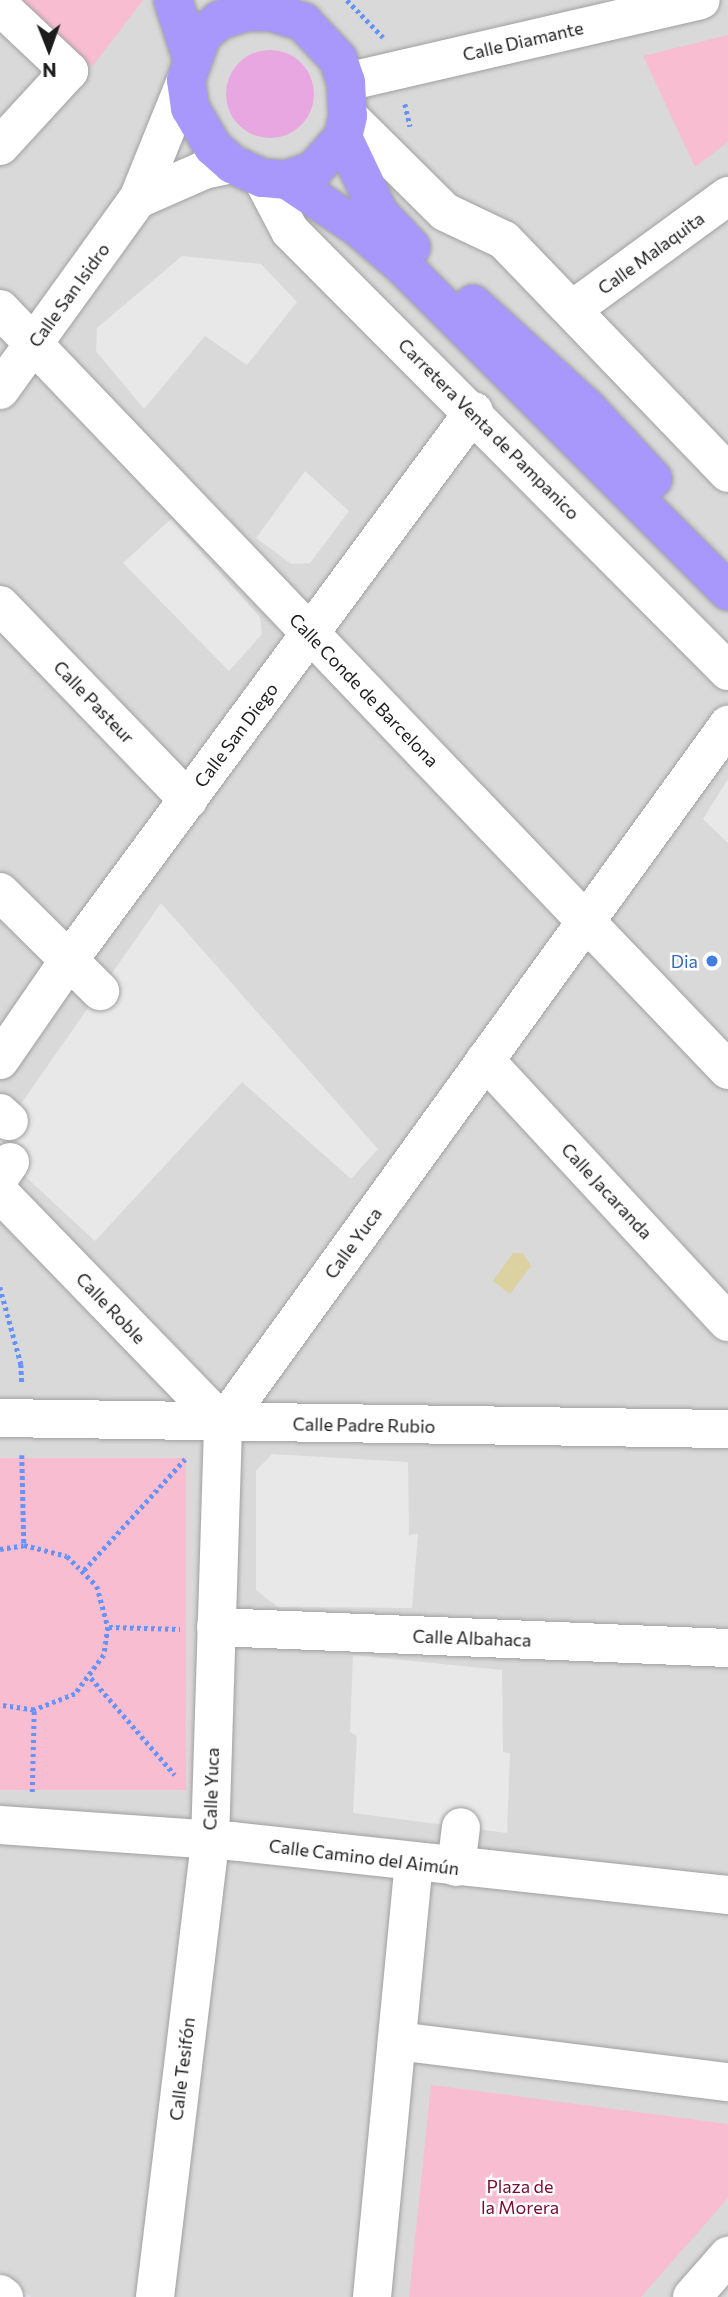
<!DOCTYPE html>
<meta charset="utf-8">
<style>
body{margin:0}
#map{position:relative;width:728px;height:2297px;overflow:hidden;background:#e5e2ee;font-family:Commissioner,sans-serif}
div>[style]{position:absolute}
.residential>*{inset:0;background:#d9d9da}
.grass>*{inset:0;background:#e9a7e2}
.round{border-radius:50%}
.park>*{inset:0;background:#f9bdd1;transform-origin:0 0}
.parking>*{inset:0;background:#e8e8e8}
.water>*{inset:0;background:#dcd1a1}
.path>*{height:4.5px;margin-top:-2.25px;transform-origin:0;background:repeating-linear-gradient(90deg,#6693fa 0 3.5px,transparent 0 7px)}
.roads{filter:drop-shadow(0 0 2px #a0a0a0) drop-shadow(0 0 2px #a0a0a0)}
.minor>*{height:38px;margin:-19px;padding:0 19px;transform-origin:19px;border-radius:19px;background:#fff}
.major>*{height:38px;margin:-19px;padding:0 19px;transform-origin:19px;border-radius:19px;background:#a998fc}
.dots>*{width:19px;height:19px;translate:-50% -50%;box-sizing:border-box;border:4px solid #fff;border-radius:50%}
span{translate:-50% -50%;white-space:nowrap;text-align:center;line-height:1.15;-webkit-text-stroke:5px #fff;paint-order:stroke}
.street-label{font-size:18px;color:#1c1c1c}
.shop-label{font-size:18px;color:#366cbe}
.right{translate:-100% -50%;text-align:right}
.park-label{font-size:18px;color:#790b2f}
.north{position:absolute;left:14px;top:14px;width:70px;height:70px;-webkit-text-stroke:5px #fff;paint-order:stroke;rotate:179deg;font-size:19px;font-weight:700;line-height:28px;text-align:center;color:#1c1c1c}
.north::after{content:'';display:block;margin:auto;width:24px;height:32px;background:#1c1c1c;clip-path:polygon(50% 0,100% 100%,50% 72%,0 100%)}
</style>
<div id="map">
<div class="residential">
<i style="clip-path:polygon(0 0,728px 0,728px 2297px,31px 2297px,0 2271px)"></i>
</div>
<div class="grass">
<i class="round" style="left:226px;top:50px;width:88px;height:88px"></i>
</div>
<div class="park">
<i style="clip-path:polygon(21px 0,143px 0,92px 67px)"></i>
<i style="clip-path:polygon(728px 35px,728px 142px,695px 167px,643px 56px)"></i>
<i style="left:186px;top:1458px;width:332px;height:186px;rotate:90deg"></i>
<i style="clip-path:polygon(431px 2085px,728px 2124px,728px 2198px,641px 2297px,409px 2297px)"></i>
</div>
<div class="parking">
<i style="clip-path:polygon(182px 256px,261px 264px,297px 302px,247px 365px,205px 336px,144px 409px,96px 351px,97px 328px)"></i>
<i style="clip-path:polygon(305px 471px,349px 511px,310px 563px,291px 564px,256px 538px)"></i>
<i style="clip-path:polygon(171px 519px,260px 617px,262px 634px,229px 671px,123px 563px)"></i>
<i style="clip-path:polygon(728px 779px,728px 843px,703px 819px)"></i>
<i style="clip-path:polygon(161px 903px,378px 1149px,351px 1179px,242px 1082px,95px 1241px,0 1153px,0 1134px)"></i>
<i style="clip-path:polygon(272px 1454px,408px 1462px,409px 1535px,418px 1534px,412px 1608px,278px 1607px,256px 1590px,256px 1471px)"></i>
<i style="clip-path:polygon(353px 1655px,502px 1670px,503px 1752px,510px 1753px,507px 1833px,353px 1813px,357px 1736px,350px 1732px)"></i>
</div>
<div class="water">
<i style="clip-path:polygon(513px 1253px,523px 1253px,531px 1266px,510px 1294px,493px 1281px)"></i>
</div>
<div class="path">
<i style="left:347px;top:0;width:52px;rotate:45.8deg"></i>
<i style="left:405px;top:104px;width:23px;rotate:77deg"></i>
<i style="left:0;top:1287px;width:80px;rotate:74.7deg"></i>
<i style="left:21px;top:1364px;width:19px;rotate:87deg"></i>
<i style="left:22px;top:1455px;width:90px;rotate:88.7deg"></i>
<i style="left:0;top:1549px;width:24px;rotate:-9deg"></i>
<i style="left:24px;top:1545px;width:44px;rotate:14.3deg"></i>
<i style="left:67px;top:1556px;width:42px;rotate:45deg"></i>
<i style="left:97px;top:1586px;width:42px;rotate:75deg"></i>
<i style="left:108px;top:1627px;width:28px;rotate:98deg"></i>
<i style="left:104px;top:1655px;width:49px;rotate:126.6deg"></i>
<i style="left:75px;top:1694px;width:44px;rotate:158.7deg"></i>
<i style="left:34px;top:1710px;width:34px;rotate:-172deg"></i>
<i style="left:84px;top:1570px;width:150px;rotate:-47.7deg"></i>
<i style="left:109px;top:1627px;width:71px;rotate:1.6deg"></i>
<i style="left:91px;top:1678px;width:128px;rotate:49.1deg"></i>
<i style="left:32px;top:1792px;width:82px;rotate:-88.6deg"></i>
</div>
<div class="roads">
<div class="minor">
<i style="left:0;top:6px;width:95px;rotate:43.3deg"></i>
<i style="left:69px;top:71px;width:102px;rotate:132.6deg"></i>
<i style="left:346px;top:82px;width:364px;rotate:-13deg"></i>
<i style="left:348px;top:116px;width:136px;rotate:44.7deg"></i>
<i style="left:445px;top:212px;width:65px;rotate:25.4deg"></i>
<i style="left:504px;top:240px;width:323px;rotate:46.1deg"></i>
<i style="left:262px;top:178px;width:60px;rotate:62.2deg"></i>
<i style="left:290px;top:231px;width:621px;rotate:45.13deg"></i>
<i style="left:138px;top:199px;width:72px;rotate:-23.7deg"></i>
<i style="left:204px;top:170px;width:29px;rotate:-12deg"></i>
<i style="left:0;top:309px;width:1053px;rotate:46.27deg"></i>
<i style="left:573px;top:309px;width:192px;rotate:-36.1deg"></i>
<i style="left:0;top:390px;width:236px;rotate:-54.2deg"></i>
<i style="left:138px;top:199px;width:128px;rotate:-68deg"></i>
<i style="left:0;top:605px;width:271px;rotate:46deg"></i>
<i style="left:0;top:892px;width:141px;rotate:44.7deg"></i>
<i style="left:0;top:1060px;width:121px;rotate:-55.4deg"></i>
<i style="left:69px;top:960px;width:682px;rotate:-53.58deg"></i>
<i style="left:485px;top:1060px;width:357px;rotate:47.2deg"></i>
<i style="left:0;top:1113px;width:12px;rotate:42deg"></i>
<i style="left:0;top:1177px;width:18px;rotate:-56deg"></i>
<i style="left:0;top:1193px;width:320px;rotate:45.9deg"></i>
<i style="left:0;top:1418px;width:728px;rotate:0.87deg"></i>
<i style="left:216px;top:1627px;width:512px;rotate:2.35deg"></i>
<i style="left:0;top:1825px;width:232px;rotate:4deg"></i>
<i style="left:231px;top:1841px;width:500px;rotate:6.2deg"></i>
<i style="left:456px;top:1867px;width:40px;rotate:-82.9deg"></i>
<i style="left:397px;top:2041px;width:334px;rotate:7.1deg"></i>
<i style="left:0;top:2294px;width:5px;rotate:37deg"></i>
<i style="left:155px;top:2297px;width:459px;rotate:-83.1deg"></i>
<i style="left:210px;top:1841px;width:418px;rotate:-88.2deg"></i>
<i style="left:223px;top:1423px;width:862px;rotate:-54.11deg"></i>
<i style="left:372px;top:2297px;width:437px;rotate:-84.5deg"></i>
<i style="left:692px;top:2297px;width:55px;rotate:-48.7deg"></i>
</div>
<div class="major">
<i style="left:173px;top:0;width:59px;rotate:72.2deg"></i>
<i style="left:247px;top:12px;width:24px"></i>
<i style="left:271px;top:12px;width:34px;rotate:17deg"></i>
<i style="left:303px;top:22px;width:51px;rotate:46.6deg"></i>
<i style="left:338px;top:59px;width:24px;rotate:71deg"></i>
<i style="left:346px;top:82px;width:34px;rotate:87deg"></i>
<i style="left:348px;top:116px;width:22px;rotate:103deg"></i>
<i style="left:343px;top:137px;width:44px;rotate:131.3deg"></i>
<i style="left:314px;top:170px;width:29px;rotate:160deg"></i>
<i style="left:287px;top:180px;width:25px;rotate:-175deg"></i>
<i style="left:262px;top:178px;width:33px;rotate:-155deg"></i>
<i style="left:232px;top:164px;width:25px;rotate:-138deg"></i>
<i style="left:213px;top:147px;width:45px;rotate:-120.5deg"></i>
<i style="left:190px;top:108px;width:28px;rotate:-98deg"></i>
<i style="left:186px;top:80px;width:48px;rotate:-70.4deg"></i>
<i style="left:202px;top:35px;width:23px;rotate:-40deg"></i>
<i style="left:220px;top:20px;width:28px;rotate:-17deg"></i>
<i style="left:343px;top:137px;width:84px;rotate:64.7deg"></i>
<i style="left:379px;top:213px;width:47px;rotate:46.7deg"></i>
<i style="left:287px;top:180px;width:87px;rotate:33.7deg"></i>
<i style="left:359px;top:228px;width:58px;rotate:40.8deg"></i>
<i style="left:403px;top:266px;width:460px;rotate:45deg"></i>
<i style="left:473px;top:304px;width:154px;rotate:42.4deg"></i>
<i style="left:587px;top:408px;width:97px;rotate:47.1deg"></i>
</div>
</div>
<div class="dots">
<i style="left:712px;top:961px;background:#3f7fe0"></i>
</div>
<div class="street-label">
<span style="left:523px;top:41px;rotate:-13deg">Calle Diamante</span>
<span style="left:651px;top:253px;rotate:-36deg">Calle Malaquita</span>
<span style="left:69px;top:295px;rotate:-54deg">Calle San Isidro</span>
<span style="left:489px;top:429px;rotate:45deg">Carretera Venta de Pampanico</span>
<span style="left:364px;top:690px;rotate:46deg">Calle Conde de Barcelona</span>
<span style="left:94px;top:702px;rotate:46deg">Calle Pasteur</span>
<span style="left:236px;top:735px;rotate:-53deg">Calle San Diego</span>
<span style="left:607px;top:1191px;rotate:47deg">Calle Jacaranda</span>
<span style="left:353px;top:1243px;rotate:-54deg">Calle Yuca</span>
<span style="left:111px;top:1308px;rotate:46deg">Calle Roble</span>
<span style="left:364px;top:1425px;rotate:1deg">Calle Padre Rubio</span>
<span style="left:472px;top:1638px;rotate:2deg">Calle Albahaca</span>
<span style="left:211px;top:1789px;rotate:-88deg">Calle Yuca</span>
<span style="left:364px;top:1857px;rotate:7deg">Calle Camino del Aimún</span>
<span style="left:182px;top:2069px;rotate:-83deg">Calle Tesifón</span>
</div>
<div class="shop-label">
<span class="right" style="left:698px;top:961px">Dia</span>
</div>
<div class="park-label">
<span style="left:520px;top:2197px">Plaza de<br>la Morera</span>
</div>
<div class="north">N</div>
</div>
